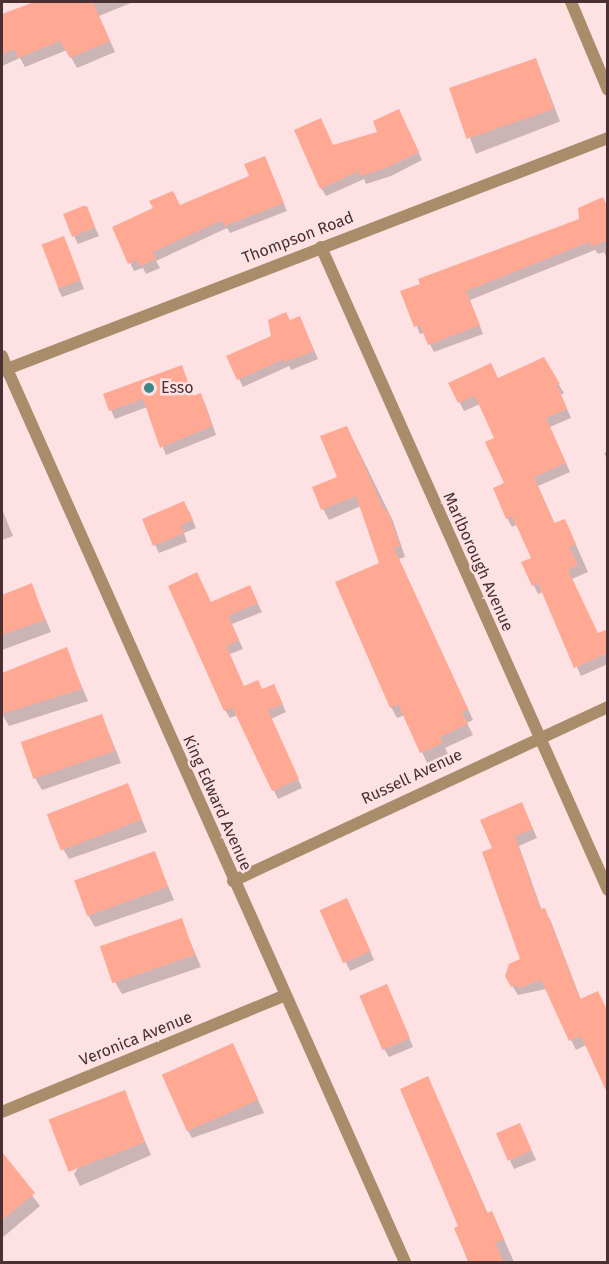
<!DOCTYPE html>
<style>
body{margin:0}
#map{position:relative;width:609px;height:1264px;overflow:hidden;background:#fee1e3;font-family:"Fira Sans",sans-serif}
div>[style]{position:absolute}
.shadow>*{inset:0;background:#0003;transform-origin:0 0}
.building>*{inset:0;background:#ffa995;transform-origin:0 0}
.minor>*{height:12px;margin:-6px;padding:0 6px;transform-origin:6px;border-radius:6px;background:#a98d6a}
.tertiary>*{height:12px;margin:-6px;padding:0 6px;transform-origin:6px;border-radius:6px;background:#a98d6a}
.dots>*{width:16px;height:16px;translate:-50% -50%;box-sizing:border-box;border:3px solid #fee1e3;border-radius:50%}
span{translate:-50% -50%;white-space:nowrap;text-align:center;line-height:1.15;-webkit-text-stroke:5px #fee1e3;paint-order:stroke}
.street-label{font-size:16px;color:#4b3033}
.poi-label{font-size:16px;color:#4b3033}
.left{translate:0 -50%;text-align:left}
.frame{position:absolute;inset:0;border:3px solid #4b3033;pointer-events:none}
</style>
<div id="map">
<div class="shadow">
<i style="clip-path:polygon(36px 2px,133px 2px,99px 16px,115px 52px,77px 68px,67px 50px,25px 67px,20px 58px,2px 66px,2px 16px)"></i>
<i style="left:536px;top:59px;width:67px;height:90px;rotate:69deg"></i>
<i style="clip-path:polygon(403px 119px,422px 160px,391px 176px,366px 184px,364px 179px,326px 196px,321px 188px,334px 147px,379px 133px)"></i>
<i style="clip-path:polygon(264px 158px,287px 211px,230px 233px,227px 228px,156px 261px,160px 268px,146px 274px,143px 268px,134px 271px,114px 227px,180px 207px,251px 177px)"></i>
<i style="clip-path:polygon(86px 208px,99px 236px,78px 244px,74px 236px)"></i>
<i style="clip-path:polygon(608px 209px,608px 261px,604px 252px,598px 254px,595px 250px,470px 300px,483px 334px,434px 352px,424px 333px,420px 334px,402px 292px)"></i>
<i style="clip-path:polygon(63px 238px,84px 289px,62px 297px,58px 289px)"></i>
<i style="clip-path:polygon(300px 318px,318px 359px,291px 370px,289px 366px,243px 387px,239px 379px,290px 322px)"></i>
<i style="clip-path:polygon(543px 359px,564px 393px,561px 395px,571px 418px,550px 427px,570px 472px,538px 486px,555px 524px,569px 529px,588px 572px,572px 579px,598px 635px,608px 631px,608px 664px,581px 676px,543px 592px,538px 594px,523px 563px,533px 559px,518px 524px,512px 527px,507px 518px,507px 484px,496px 438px,480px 404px,464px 411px,450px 384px,498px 380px)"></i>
<i style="clip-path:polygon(181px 367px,194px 398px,200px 395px,205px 403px,216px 435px,166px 455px,147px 407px,115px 419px,104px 395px)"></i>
<i style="clip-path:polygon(347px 427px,393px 521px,405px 557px,399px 559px,473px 720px,467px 723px,473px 735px,445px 748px,448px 754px,427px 763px,405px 715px,397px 718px,391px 707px,337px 583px,381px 563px,361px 506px,329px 520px,323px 509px,339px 478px)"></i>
<i style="clip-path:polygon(608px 451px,608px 461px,604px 453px)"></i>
<i style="clip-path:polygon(2px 509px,13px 536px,2px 540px)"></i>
<i style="clip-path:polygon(189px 511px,196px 528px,184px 533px,187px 542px,159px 553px,155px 545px)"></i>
<i style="clip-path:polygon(31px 585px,51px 632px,2px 650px,2px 597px)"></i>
<i style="clip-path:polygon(250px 587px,262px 612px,232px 624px,243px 649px,230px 654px,244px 687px,278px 694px,286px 712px,271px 719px,302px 788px,278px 799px,237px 715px,230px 718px,225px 710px,212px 604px)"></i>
<i style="clip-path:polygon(66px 649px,88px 701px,9px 726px,2px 714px,2px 675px)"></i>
<i style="clip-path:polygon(102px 716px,121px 763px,42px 790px,35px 778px)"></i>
<i style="clip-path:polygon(127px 785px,147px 832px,69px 859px,62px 847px)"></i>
<i style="clip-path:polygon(526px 813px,537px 838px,519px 846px,542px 911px,550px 919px,581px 1000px,586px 1045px,576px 1050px,546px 989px,518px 995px,506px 976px,522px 960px,494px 848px)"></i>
<i style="clip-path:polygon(154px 853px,174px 900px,95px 927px,88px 915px)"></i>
<i style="clip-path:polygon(351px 908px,374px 960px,350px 971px,321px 911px)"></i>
<i style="clip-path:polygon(181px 920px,201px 967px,122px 994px,115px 982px)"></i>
<i style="clip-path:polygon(391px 994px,413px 1047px,389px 1057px,384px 1049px)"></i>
<i style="clip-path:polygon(233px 1045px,264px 1113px,192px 1138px,185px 1126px)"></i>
<i style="clip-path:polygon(432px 1086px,488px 1214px,496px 1221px,514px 1262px,468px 1262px,456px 1229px,460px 1227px)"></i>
<i style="clip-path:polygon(124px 1092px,151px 1155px,80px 1186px,74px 1174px)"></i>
<i style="clip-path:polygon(524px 1133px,536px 1160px,514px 1169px,510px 1161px)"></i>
<i style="clip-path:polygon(2px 1154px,40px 1206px,2px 1238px)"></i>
</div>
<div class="building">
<i style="clip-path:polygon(34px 2px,93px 2px,110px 41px,70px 58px,60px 41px,18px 58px,15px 49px,2px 54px,2px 14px)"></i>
<i style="left:536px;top:58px;width:54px;height:92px;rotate:71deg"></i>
<i style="clip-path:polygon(399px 109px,419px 152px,386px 168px,360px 176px,359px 171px,320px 189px,294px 130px,321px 118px,333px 145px,377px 132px,373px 121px)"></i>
<i style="clip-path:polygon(265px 156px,284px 203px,224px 226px,222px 220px,153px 252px,156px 259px,140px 266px,137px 260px,128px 264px,112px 227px,153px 208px,149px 201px,173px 191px,180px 205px,249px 176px,244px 164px)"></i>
<i style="clip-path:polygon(603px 197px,608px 208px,608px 240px,591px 247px,589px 242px,466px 291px,480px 325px,428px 345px,420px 325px,414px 327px,400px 291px,420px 284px,418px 279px,579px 219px,578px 208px)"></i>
<i style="clip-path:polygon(83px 206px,87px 206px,95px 227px,72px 237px,63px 214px)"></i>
<i style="left:64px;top:236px;width:47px;height:24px;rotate:69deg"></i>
<i style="clip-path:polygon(286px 312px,290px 320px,300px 316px,314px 351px,285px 362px,284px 359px,237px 380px,226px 356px,271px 336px,268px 320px)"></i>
<i style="clip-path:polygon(544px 357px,560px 384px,557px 385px,567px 409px,546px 418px,566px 463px,534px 477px,554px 523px,565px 519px,576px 544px,569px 547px,578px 565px,568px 570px,598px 633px,608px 629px,608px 653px,574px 668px,538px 583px,532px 586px,521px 562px,531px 558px,512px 516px,506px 519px,493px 488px,504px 483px,485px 442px,494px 438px,475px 396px,458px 403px,448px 383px,491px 363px,498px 378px)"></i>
<i style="clip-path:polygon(182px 365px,193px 396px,201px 393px,212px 426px,160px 448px,143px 399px,109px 411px,103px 394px)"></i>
<i style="clip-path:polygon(347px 426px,384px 510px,387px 509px,400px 546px,394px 548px,468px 709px,462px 712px,468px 724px,440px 737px,443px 743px,420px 753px,398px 704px,390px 708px,335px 582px,379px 563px,356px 496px,321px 510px,312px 487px,337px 477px,320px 436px)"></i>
<i style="clip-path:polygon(184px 501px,193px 520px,181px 525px,184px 533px,153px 546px,142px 519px)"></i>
<i style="clip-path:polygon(197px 572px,211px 602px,250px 585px,258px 603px,228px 616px,239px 640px,226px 646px,244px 686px,258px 680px,262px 689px,274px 684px,283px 704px,268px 710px,299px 779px,272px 791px,232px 707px,224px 711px,168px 586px)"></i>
<i style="clip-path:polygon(32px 583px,45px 620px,2px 635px,2px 595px)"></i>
<i style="clip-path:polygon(67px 647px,82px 689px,2px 714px,2px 673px)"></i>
<i style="left:102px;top:714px;width:39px;height:86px;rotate:71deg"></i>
<i style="left:128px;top:783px;width:39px;height:87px;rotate:69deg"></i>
<i style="clip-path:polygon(522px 802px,533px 829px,515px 836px,540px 909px,545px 908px,580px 999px,598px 991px,608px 1012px,608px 1095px,581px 1036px,569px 1041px,541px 980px,519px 988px,517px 985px,511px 987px,505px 976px,509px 964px,520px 959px,482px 852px,492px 848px,480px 820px)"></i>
<i style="left:155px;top:851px;width:38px;height:86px;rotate:70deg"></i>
<i style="left:347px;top:898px;width:58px;height:30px;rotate:66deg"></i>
<i style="left:182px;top:918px;width:39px;height:87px;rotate:71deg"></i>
<i style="left:387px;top:984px;width:59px;height:30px;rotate:67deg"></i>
<i style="left:233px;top:1043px;width:62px;height:78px;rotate:66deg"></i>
<i style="clip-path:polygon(428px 1076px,487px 1213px,492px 1211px,504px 1239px,495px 1243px,504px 1263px,469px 1263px,454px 1228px,458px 1226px,400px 1089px)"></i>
<i style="left:125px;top:1090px;width:56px;height:82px;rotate:69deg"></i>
<i style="left:520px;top:1123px;width:30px;height:26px;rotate:67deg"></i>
<i style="clip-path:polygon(2px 1152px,35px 1193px,2px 1220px)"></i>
</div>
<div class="minor">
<i style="left:571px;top:2px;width:95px;rotate:67.2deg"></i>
<i style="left:321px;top:247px;width:704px;rotate:65.95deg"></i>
<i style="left:7px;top:369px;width:978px;rotate:65.98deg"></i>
<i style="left:233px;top:881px;width:413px;rotate:-24.9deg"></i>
<i style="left:2px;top:1112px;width:304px;rotate:-22.4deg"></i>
</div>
<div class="tertiary">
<i style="left:2px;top:356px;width:14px;rotate:69deg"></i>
<i style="left:2px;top:371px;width:649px;rotate:-21.03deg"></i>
</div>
<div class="dots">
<i style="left:149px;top:388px;background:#3e8685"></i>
</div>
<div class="street-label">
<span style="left:298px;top:238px;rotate:-21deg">Thompson Road</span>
<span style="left:478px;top:562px;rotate:66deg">Marlborough Avenue</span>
<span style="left:412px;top:777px;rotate:-25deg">Russell Avenue</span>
<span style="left:217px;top:803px;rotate:66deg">King Edward Avenue</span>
<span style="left:136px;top:1039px;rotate:-22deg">Veronica Avenue</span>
</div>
<div class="poi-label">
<span class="left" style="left:161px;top:388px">Esso</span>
</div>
<div class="frame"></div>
</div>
